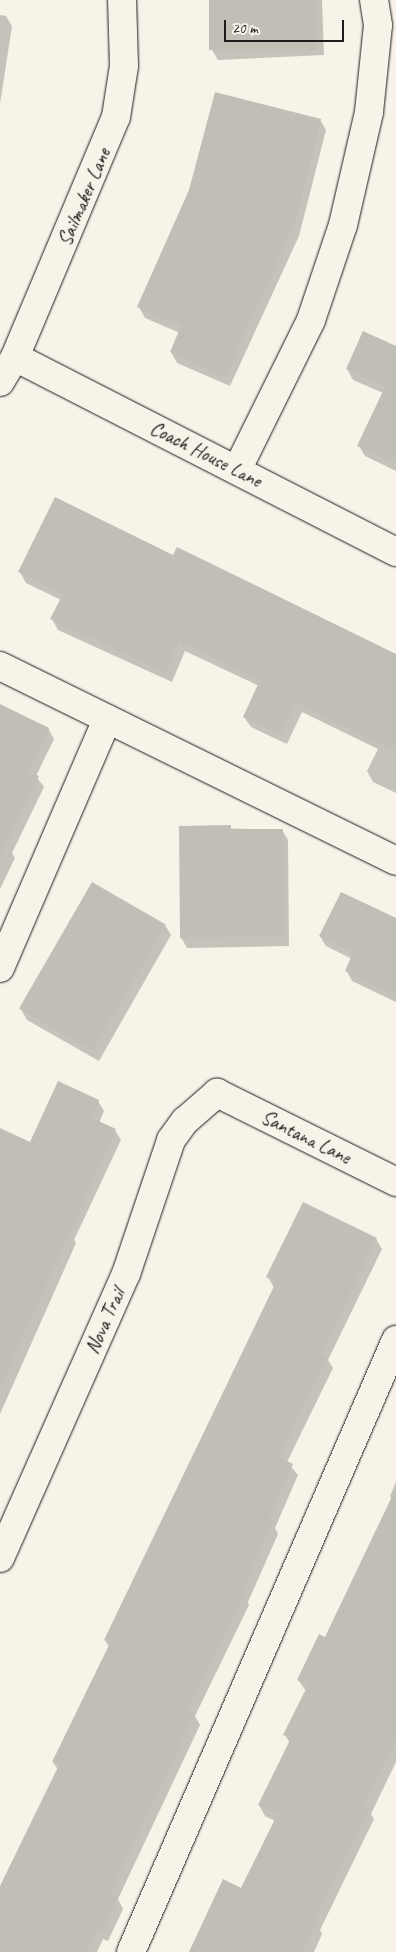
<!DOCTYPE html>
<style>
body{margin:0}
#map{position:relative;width:396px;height:1952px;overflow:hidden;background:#f7f3e8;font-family:Caveat,sans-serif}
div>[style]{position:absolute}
.shadow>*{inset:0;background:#0003}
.building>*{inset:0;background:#c0beb5;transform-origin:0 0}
.roads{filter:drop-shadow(0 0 1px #1c1c1c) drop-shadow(0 0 1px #1c1c1c)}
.minor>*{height:28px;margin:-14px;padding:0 14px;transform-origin:14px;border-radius:14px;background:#f7f3e8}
span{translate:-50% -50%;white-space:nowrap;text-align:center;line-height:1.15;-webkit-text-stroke:4px #f7f3e8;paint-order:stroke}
.street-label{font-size:20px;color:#1c1c1c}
.scale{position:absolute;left:224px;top:20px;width:120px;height:22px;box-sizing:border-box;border:2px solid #1c1c1c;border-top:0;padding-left:6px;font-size:15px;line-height:18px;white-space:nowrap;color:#1c1c1c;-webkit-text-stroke:4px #f7f3e8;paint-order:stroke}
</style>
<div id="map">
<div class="shadow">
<i style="clip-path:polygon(210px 0,322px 0,324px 55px,218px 60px,212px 50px)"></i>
<i style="clip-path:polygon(0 15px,6px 16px,12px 26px,0 104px)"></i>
<i style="clip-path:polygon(320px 120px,326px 130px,299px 236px,230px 386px,177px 363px,171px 352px,180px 333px,145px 318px,139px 307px,182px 223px)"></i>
<i style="clip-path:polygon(396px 347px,396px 471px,365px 456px,359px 446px,383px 393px,353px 380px,347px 369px)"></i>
<i style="clip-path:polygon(174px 556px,396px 657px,396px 793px,373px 782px,367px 771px,378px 749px,302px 712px,287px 744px,251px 727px,244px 717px,259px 686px,185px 651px,172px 682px,58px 630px,52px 619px,61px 600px,26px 583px,20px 572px)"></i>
<i style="clip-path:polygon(0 705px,48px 728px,54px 739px,36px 776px,44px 787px,12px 853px,15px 858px,0 889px)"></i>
<i style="clip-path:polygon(181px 827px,282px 830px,288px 840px,289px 946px,187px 948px,181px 937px)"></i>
<i style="clip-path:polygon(396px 921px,396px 1002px,352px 981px,346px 970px,352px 959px,326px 946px,320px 936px)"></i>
<i style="clip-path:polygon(165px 925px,171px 935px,99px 1061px,27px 1020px,21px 1009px)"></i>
<i style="clip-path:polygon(98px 1101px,104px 1111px,99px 1123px,115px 1130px,121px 1140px,74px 1240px,76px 1243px,0 1414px,0 1130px,30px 1144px)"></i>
<i style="clip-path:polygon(376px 1239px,382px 1249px,328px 1360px,333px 1368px,287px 1462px,298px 1475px,275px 1528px,278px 1534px,248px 1602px,249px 1605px,195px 1716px,200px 1725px,118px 1899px,123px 1909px,108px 1941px,103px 1939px,97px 1952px,0 1952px,0 1894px,58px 1770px,53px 1762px,109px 1647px,105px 1640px,274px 1288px,268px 1277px)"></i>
<i style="clip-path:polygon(396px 1482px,396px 1762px,371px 1814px,374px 1819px,320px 1930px,322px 1934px,314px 1952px,190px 1952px,242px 1889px,275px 1821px,265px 1816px,259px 1805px,290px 1743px,285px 1735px,306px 1691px,298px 1680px,326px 1639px,392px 1500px,390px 1496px)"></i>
</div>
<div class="building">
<i style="left:209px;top:0;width:108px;height:50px"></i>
<i style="clip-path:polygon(215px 92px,321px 119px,294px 225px,225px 377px,170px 352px,181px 326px,137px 307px,189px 190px)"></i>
<i style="clip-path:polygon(363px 331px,396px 346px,396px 464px,357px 446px,385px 387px,346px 369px)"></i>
<i style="clip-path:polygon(55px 497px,173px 555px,177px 547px,396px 654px,396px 751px,296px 702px,281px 735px,243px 717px,260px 680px,179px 641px,166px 673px,50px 619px,63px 594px,18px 572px)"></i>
<i style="clip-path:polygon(0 704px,49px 728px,28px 771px,39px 776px,0 855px)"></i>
<i style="clip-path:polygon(231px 825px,231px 829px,283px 829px,283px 936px,180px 938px,179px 826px)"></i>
<i style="left:92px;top:882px;width:85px;height:146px;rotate:30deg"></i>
<i style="clip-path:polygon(341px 892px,396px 918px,396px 995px,345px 971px,353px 953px,319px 936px)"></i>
<i style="clip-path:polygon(58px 1081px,99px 1100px,92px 1118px,116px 1129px,0 1388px,0 1128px,30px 1142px)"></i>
<i style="clip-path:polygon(303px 1202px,377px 1238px,321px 1353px,328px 1356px,279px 1457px,293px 1464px,269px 1520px,273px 1522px,241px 1593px,244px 1594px,188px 1710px,195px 1713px,110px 1894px,118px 1898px,102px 1931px,97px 1929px,86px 1952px,0 1952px,0 1886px,59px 1765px,52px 1762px,110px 1643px,104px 1640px,276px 1282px,266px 1277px)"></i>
<i style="clip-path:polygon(396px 1488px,396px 1740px,364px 1806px,369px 1808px,313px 1921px,317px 1923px,303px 1952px,189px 1952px,223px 1879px,241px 1888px,277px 1815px,258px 1805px,291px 1738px,283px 1735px,308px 1685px,297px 1680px,319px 1634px,325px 1637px)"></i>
</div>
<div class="roads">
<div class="minor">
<i style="left:15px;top:357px;width:428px;rotate:27.1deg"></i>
<i style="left:0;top:382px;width:29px;rotate:-59deg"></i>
<i style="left:15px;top:357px;width:260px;rotate:-67.2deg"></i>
<i style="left:116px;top:117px;width:52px;rotate:-81.1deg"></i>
<i style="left:124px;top:66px;width:66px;rotate:-91.7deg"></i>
<i style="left:237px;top:470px;width:167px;rotate:-63.7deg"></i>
<i style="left:311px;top:320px;width:100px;rotate:-71.4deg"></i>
<i style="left:343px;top:225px;width:116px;rotate:-77deg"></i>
<i style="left:369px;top:112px;width:87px;rotate:-84.1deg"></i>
<i style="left:378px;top:25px;width:25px;rotate:-99deg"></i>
<i style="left:0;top:666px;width:441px;rotate:26.2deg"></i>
<i style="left:0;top:968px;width:271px;rotate:-66.7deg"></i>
<i style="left:0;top:1558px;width:311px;rotate:-66.1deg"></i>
<i style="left:126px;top:1274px;width:141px;rotate:-71.4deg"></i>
<i style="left:171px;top:1140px;width:24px;rotate:-54deg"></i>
<i style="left:185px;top:1121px;width:43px;rotate:-41.2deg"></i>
<i style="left:217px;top:1093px;width:200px;rotate:26.4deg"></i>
<i style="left:131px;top:1952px;width:667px;rotate:-66.59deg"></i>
</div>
</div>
<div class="street-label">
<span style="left:84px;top:197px;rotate:-67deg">Sailmaker Lane</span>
<span style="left:206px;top:454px;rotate:27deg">Coach House Lane</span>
<span style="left:306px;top:1137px;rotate:26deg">Santana Lane</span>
<span style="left:105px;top:1321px;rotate:-66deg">Nova Trail</span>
</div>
<div class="scale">20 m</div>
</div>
